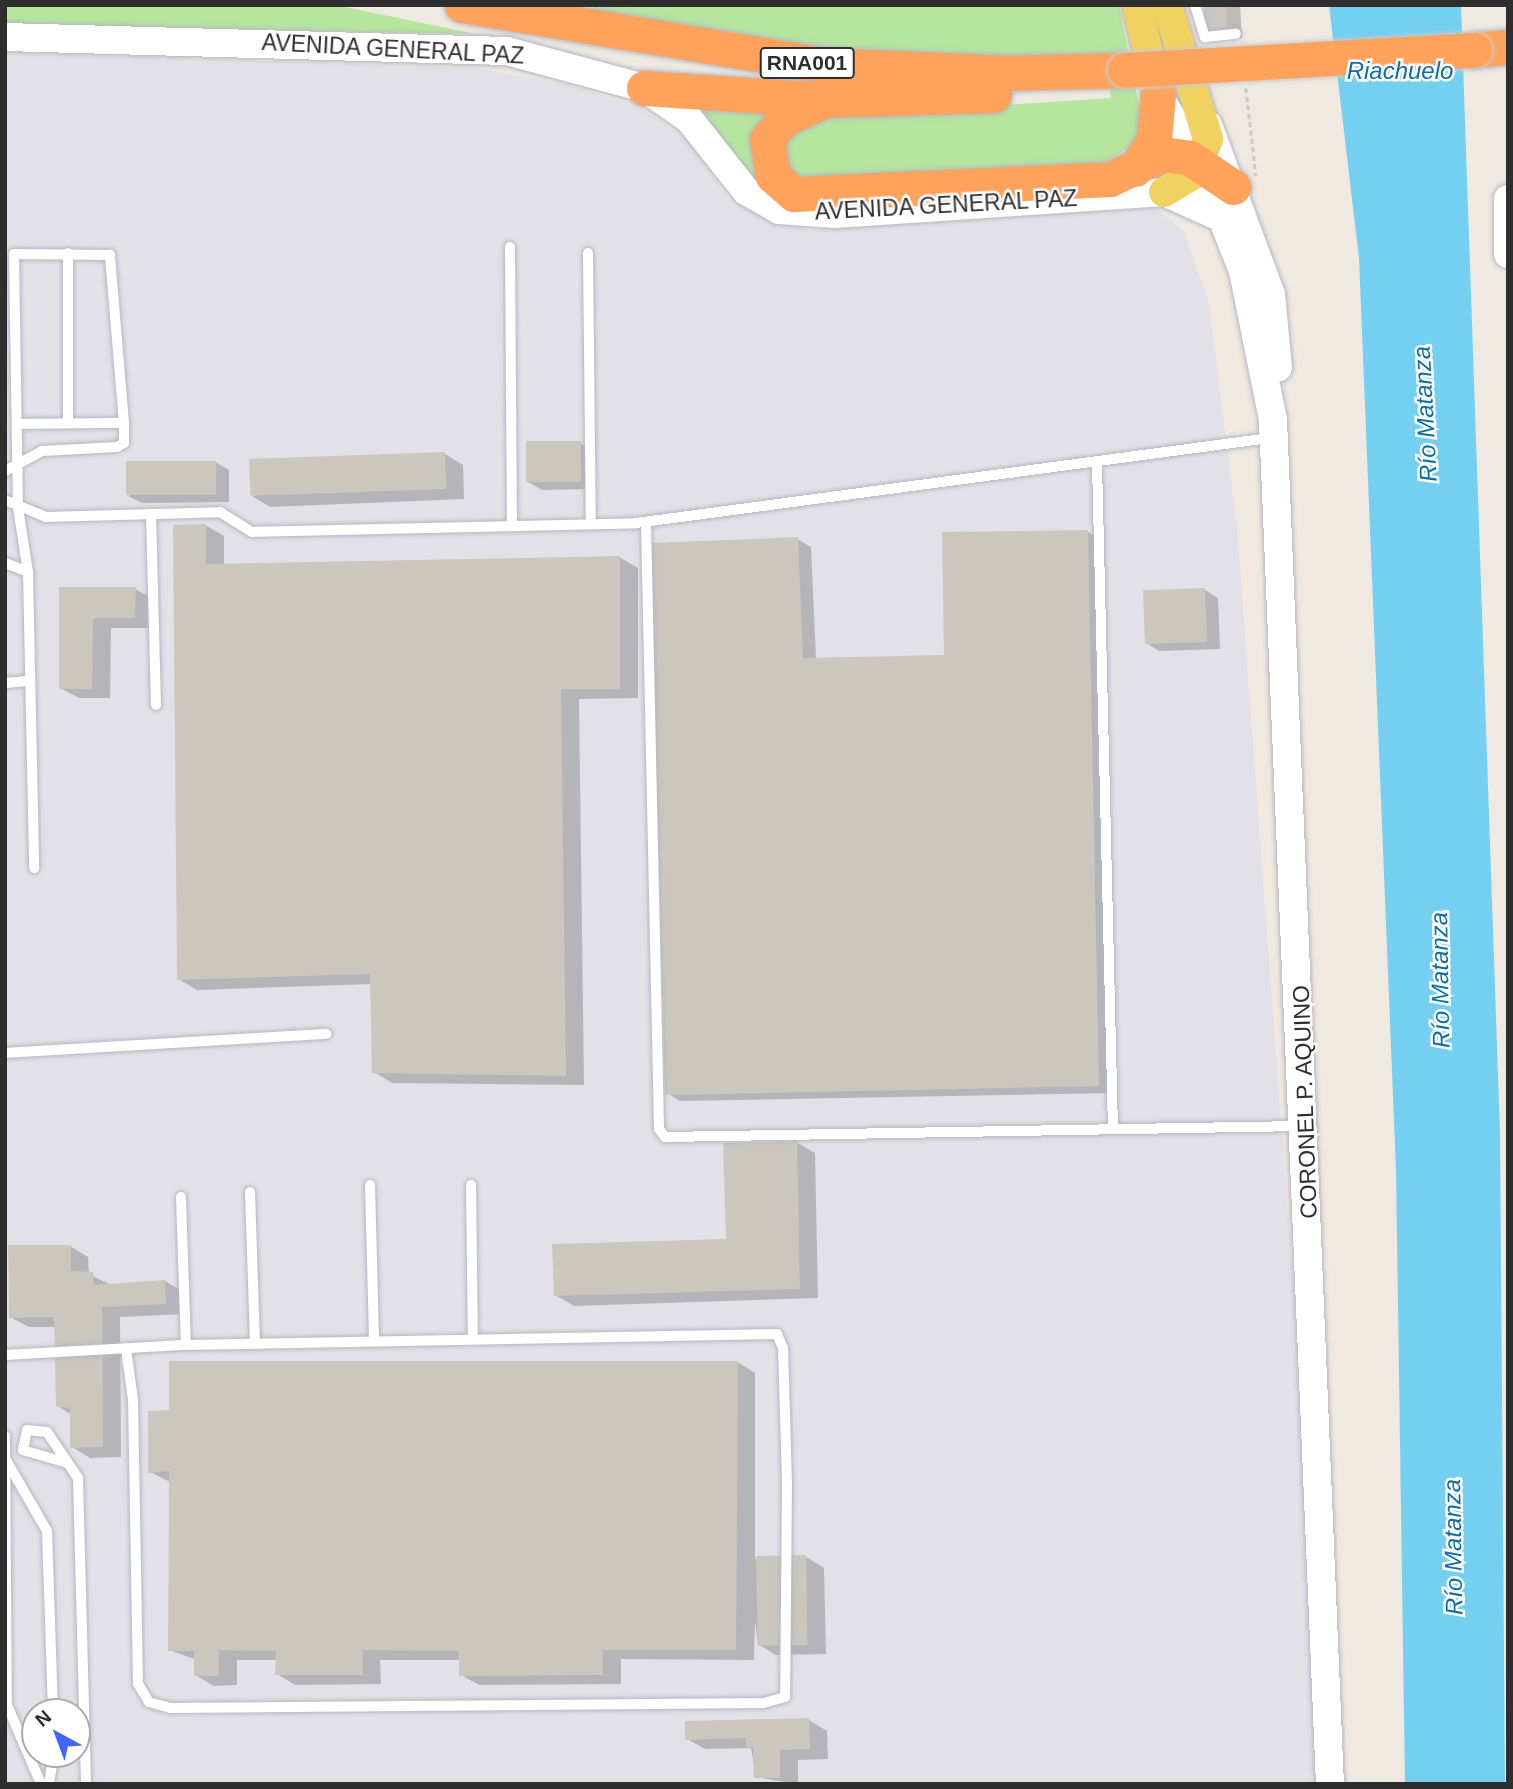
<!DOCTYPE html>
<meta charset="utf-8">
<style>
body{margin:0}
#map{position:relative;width:1513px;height:1789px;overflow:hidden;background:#efe9e1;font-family:Helvetica,sans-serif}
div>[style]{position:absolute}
.industrial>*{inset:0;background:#e3e1e8}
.green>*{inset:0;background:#b6e59e}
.water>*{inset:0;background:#75cff0}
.shadow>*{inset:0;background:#0003}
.building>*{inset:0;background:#cbc7bf;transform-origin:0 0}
.path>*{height:2.5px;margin-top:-1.25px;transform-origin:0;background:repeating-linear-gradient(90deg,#c9c9c9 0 5px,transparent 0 8.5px)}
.roads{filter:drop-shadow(0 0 2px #b4b7c1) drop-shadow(0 0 2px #b4b7c1)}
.lane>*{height:10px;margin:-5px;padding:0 5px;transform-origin:5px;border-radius:5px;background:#fff}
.secondary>*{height:28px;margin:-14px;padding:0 14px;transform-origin:14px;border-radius:14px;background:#fff}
.primary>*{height:30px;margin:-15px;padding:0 15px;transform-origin:15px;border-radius:15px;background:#f2d163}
.highway>*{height:35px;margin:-17.5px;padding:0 17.5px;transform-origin:17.5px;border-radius:17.5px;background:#ffa35c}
.bridges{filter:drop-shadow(0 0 2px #c9c9c9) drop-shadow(0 0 2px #c9c9c9)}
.highway-bridge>*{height:35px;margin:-17.5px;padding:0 17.5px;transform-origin:17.5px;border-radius:17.5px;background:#ffa35c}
span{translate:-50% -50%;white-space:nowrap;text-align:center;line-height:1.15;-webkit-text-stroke:5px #fff;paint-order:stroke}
.shield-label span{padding:2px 5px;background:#fff;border:2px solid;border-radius:5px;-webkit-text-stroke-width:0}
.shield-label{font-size:21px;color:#2e2e2e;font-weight:700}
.street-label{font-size:23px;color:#2e2e2e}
.water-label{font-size:24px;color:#0d6fa3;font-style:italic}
.frame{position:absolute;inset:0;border:7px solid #2e2e2e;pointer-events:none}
.north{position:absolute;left:21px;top:1698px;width:70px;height:70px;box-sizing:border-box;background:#fff;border:2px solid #ababab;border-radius:50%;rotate:319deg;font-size:19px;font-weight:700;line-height:28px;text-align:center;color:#2e2e2e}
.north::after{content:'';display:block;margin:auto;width:24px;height:32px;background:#4264fb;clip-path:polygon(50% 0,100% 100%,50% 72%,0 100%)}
</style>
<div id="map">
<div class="industrial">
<i style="clip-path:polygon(evenodd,5px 52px,473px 68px,568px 85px,639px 107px,687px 139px,729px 200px,781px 224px,814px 229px,1156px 208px,1184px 232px,1209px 303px,1237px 528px,1330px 1784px,5px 1784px,5px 52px,35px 1712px,77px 1712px,77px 1754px,35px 1754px,35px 1712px)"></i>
</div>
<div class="green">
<i style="clip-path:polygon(5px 5px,335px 5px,476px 34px,5px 25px)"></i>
<i style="clip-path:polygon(600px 5px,1119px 5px,1143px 126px,1135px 143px,1094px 170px,792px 180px,779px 141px,823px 117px,1111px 98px,1107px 56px,1001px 59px,791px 46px,582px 12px)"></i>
<i style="clip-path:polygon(695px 108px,776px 109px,751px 139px,765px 189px,1178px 164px,1161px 183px,763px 194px)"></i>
</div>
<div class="water">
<i style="clip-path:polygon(1329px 5px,1461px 5px,1500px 1133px,1505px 1784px,1405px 1784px,1396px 1170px,1359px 258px)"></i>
</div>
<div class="shadow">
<i style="clip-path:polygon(1206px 5px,1240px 5px,1242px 38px,1221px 39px)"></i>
<i style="clip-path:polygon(580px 443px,594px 450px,594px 489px,542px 490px,528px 482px)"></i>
<i style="clip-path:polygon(445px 454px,463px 465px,464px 499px,270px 507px,252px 496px)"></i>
<i style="clip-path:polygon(215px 462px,229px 470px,229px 502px,142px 503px,128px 496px)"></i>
<i style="clip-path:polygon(205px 525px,224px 536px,224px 566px,619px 557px,638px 568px,638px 698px,579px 699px,584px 1085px,392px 1083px,374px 1072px,372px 984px,197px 990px,178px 979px)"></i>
<i style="clip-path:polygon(1088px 532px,1102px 540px,1112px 1093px,680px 1101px,667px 1093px,797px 539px,811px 547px,816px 659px,946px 656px)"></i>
<i style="clip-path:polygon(61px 589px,135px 589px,154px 599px,153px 628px,111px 628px,110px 698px,79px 698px,60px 688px)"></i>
<i style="clip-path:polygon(1205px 590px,1218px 598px,1220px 649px,1159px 651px,1146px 643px)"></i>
<i style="clip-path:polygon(796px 1142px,815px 1153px,818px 1298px,574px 1306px,555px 1295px,728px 1240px)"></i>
<i style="clip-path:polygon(70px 1246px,88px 1257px,89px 1274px,111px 1285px,165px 1281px,183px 1292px,184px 1314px,120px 1317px,121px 1457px,90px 1458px,72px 1447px,72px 1415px,58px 1406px,56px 1327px,29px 1327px,10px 1317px)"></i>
<i style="clip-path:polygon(737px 1362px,755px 1373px,755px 1559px,806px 1557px,824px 1568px,826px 1654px,776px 1655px,758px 1644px,755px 1621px,754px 1660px,621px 1659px,621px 1684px,479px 1685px,461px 1675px,461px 1660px,380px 1660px,381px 1684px,295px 1685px,277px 1674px,277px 1660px,237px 1660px,237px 1685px,214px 1686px,195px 1675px,196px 1660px,170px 1650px,170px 1482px,150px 1472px)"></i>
<i style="clip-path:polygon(809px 1720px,827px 1731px,828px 1759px,798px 1760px,798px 1784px,756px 1777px,751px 1748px,705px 1749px,687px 1739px)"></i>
</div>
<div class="building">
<i style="left:1204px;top:5px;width:23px;height:27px"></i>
<i style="left:581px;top:441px;width:41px;height:55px;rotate:90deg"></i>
<i style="left:445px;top:452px;width:37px;height:196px;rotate:88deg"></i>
<i style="left:216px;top:461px;width:34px;height:90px;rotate:90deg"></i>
<i style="clip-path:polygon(206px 524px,206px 564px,620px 556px,620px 689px,561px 689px,566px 1076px,372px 1073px,370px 974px,177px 980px,173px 525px)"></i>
<i style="clip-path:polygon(1088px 530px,1099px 1086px,665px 1095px,650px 543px,798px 537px,803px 658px,944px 655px,942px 532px)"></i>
<i style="clip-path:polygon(59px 587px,136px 587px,135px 618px,93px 618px,92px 689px,59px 689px)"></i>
<i style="left:1205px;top:588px;width:54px;height:62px;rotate:88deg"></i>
<i style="clip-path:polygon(797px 1141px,800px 1289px,554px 1296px,552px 1244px,726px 1239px,723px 1143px)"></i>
<i style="clip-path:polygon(8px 1245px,71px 1245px,71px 1271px,93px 1272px,94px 1285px,165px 1280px,166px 1304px,102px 1307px,103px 1447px,70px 1448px,70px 1408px,56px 1407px,54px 1317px,9px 1318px)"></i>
<i style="clip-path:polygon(169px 1361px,738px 1361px,736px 1650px,603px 1650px,603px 1675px,459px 1676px,459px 1651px,363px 1650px,363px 1675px,275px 1675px,276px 1651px,219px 1650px,219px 1676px,194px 1676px,194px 1651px,168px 1651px,169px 1471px,148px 1473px,148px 1411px,169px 1410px)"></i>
<i style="left:806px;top:1555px;width:90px;height:50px;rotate:89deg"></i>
<i style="clip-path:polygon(809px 1718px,810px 1749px,780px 1750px,780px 1778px,754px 1778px,753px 1747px,746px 1747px,746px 1738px,685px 1740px,685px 1721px)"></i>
</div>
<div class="path">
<i style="left:1246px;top:88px;width:88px;rotate:83.4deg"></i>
</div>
<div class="roads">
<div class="lane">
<i style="left:1195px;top:5px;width:34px;rotate:73deg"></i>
<i style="left:1205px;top:37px;width:31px;rotate:-6deg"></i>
<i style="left:510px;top:247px;width:279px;rotate:89.6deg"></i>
<i style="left:68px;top:253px;width:169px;rotate:90deg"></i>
<i style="left:588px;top:253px;width:271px;rotate:89.4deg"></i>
<i style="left:20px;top:424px;width:104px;rotate:-0.6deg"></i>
<i style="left:124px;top:423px;width:169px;rotate:-94.8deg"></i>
<i style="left:110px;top:255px;width:96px;rotate:-179.4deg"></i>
<i style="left:14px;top:254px;width:254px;rotate:89.1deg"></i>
<i style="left:18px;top:508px;width:65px;rotate:81.1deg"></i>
<i style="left:1097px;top:462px;width:667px;rotate:88.63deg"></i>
<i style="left:5px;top:471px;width:42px;rotate:-28.4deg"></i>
<i style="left:42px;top:451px;width:75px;rotate:-3.1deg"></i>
<i style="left:117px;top:447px;width:8px;rotate:-30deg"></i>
<i style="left:124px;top:443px;width:20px;rotate:-90deg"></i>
<i style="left:5px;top:500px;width:44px;rotate:22.5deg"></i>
<i style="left:46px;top:517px;width:174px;rotate:-1.6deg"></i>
<i style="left:220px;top:512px;width:38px;rotate:32deg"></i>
<i style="left:252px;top:532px;width:384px;rotate:-1.3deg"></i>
<i style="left:636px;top:523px;width:640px;rotate:-7.64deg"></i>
<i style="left:151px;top:514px;width:191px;rotate:88.5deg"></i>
<i style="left:646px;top:522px;width:607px;rotate:88.77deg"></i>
<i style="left:659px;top:1129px;width:10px;rotate:53deg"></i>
<i style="left:665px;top:1137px;width:637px;rotate:-0.99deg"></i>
<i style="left:5px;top:563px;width:25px;rotate:21deg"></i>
<i style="left:28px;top:572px;width:296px;rotate:88.8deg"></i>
<i style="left:5px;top:683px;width:23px;rotate:-5deg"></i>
<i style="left:5px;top:1053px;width:322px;rotate:-3.4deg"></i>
<i style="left:370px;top:1185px;width:156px;rotate:88.5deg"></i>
<i style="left:471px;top:1185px;width:153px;rotate:89.3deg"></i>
<i style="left:250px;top:1192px;width:152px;rotate:88.1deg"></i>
<i style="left:181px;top:1197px;width:148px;rotate:88.1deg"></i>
<i style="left:5px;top:1355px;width:159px;rotate:-3.2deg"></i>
<i style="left:164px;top:1346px;width:22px;rotate:-3deg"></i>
<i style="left:186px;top:1345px;width:591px;rotate:-1.07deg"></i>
<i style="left:777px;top:1334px;width:15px;rotate:67deg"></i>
<i style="left:783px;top:1348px;width:135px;rotate:88.3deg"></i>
<i style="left:787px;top:1483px;width:214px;rotate:90.5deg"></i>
<i style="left:785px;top:1697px;width:22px;rotate:164deg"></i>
<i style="left:764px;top:1703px;width:594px;rotate:179.52deg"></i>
<i style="left:170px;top:1708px;width:22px;rotate:-164deg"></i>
<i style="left:149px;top:1702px;width:21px;rotate:-121deg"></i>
<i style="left:138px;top:1684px;width:284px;rotate:-91deg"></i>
<i style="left:133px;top:1400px;width:52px;rotate:-97.7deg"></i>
<i style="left:5px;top:1436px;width:269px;rotate:89.6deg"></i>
<i style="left:7px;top:1705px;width:86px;rotate:66.7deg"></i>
<i style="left:6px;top:1460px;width:82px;rotate:60deg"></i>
<i style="left:47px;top:1531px;width:181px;rotate:88.1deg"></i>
<i style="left:64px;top:1462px;width:43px;rotate:-163.7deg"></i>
<i style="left:23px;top:1450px;width:20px;rotate:-79deg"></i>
<i style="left:27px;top:1430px;width:20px;rotate:6deg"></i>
<i style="left:47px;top:1432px;width:55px;rotate:56deg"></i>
<i style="left:78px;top:1478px;width:306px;rotate:88.5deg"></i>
<i style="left:49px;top:1784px;width:30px;rotate:-81deg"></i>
</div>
<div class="secondary">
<i style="left:5px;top:37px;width:502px;rotate:1.6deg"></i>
<i style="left:507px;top:51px;width:142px;rotate:15.1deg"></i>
<i style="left:644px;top:88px;width:55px;rotate:34.6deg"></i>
<i style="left:689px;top:119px;width:92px;rotate:51.6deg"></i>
<i style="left:746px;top:191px;width:38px;rotate:30deg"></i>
<i style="left:779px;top:210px;width:56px;rotate:4.1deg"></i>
<i style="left:835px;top:214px;width:330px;rotate:-3.8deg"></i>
<i style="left:1164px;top:192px;width:64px;rotate:24.1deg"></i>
<i style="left:1158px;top:95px;width:82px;rotate:58.4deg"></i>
<i style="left:1201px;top:165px;width:114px;rotate:68.4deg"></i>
<i style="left:1243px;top:271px;width:152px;rotate:78.6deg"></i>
<i style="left:1273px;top:420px;width:1365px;rotate:87.61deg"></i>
<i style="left:1208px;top:125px;width:180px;rotate:69.6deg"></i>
<i style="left:1271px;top:294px;width:74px;rotate:84.6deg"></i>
<i style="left:1508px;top:199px;width:55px;rotate:90deg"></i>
</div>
<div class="primary">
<i style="left:1137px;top:5px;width:87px;rotate:76.8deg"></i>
<i style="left:1164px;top:192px;width:35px;rotate:-31deg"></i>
<i style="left:1194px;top:174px;width:38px;rotate:-68deg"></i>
<i style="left:1208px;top:139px;width:140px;rotate:-107deg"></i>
</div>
<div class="highway">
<i style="left:462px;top:5px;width:367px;rotate:9.4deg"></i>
<i style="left:824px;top:65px;width:180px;rotate:2.5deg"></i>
<i style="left:1004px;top:73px;width:121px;rotate:-1.4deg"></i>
<i style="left:1474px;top:50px;width:34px;rotate:-5deg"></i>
<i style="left:644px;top:88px;width:181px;rotate:3.8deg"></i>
<i style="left:825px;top:100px;width:169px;rotate:-1.7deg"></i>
<i style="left:825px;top:100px;width:45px;rotate:155.1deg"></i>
<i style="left:784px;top:119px;width:26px;rotate:130deg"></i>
<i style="left:767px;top:139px;width:37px;rotate:81deg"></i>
<i style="left:773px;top:176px;width:28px;rotate:41deg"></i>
<i style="left:794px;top:194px;width:316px;rotate:-2.7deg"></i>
<i style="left:1110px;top:179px;width:59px;rotate:-25.3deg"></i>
<i style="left:1163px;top:154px;width:27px;rotate:8deg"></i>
<i style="left:1190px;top:158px;width:52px;rotate:34deg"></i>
<i style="left:1135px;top:169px;width:35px;rotate:-57deg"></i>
<i style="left:1154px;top:140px;width:45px;rotate:-84.9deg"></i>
</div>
</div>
<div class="bridges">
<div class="highway-bridge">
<i style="left:1125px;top:70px;width:350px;rotate:-3.3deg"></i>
</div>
</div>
<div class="shield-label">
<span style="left:807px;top:63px">RNA001</span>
</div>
<div class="street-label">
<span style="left:393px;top:49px;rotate:3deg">AVENIDA GENERAL PAZ</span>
<span style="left:946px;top:205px;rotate:-3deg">AVENIDA GENERAL PAZ</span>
<span style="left:1305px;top:1102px;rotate:-92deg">CORONEL P. AQUINO</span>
</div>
<div class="water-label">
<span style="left:1400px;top:71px">Riachuelo</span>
<span style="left:1425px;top:414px;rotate:-93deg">Río Matanza</span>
<span style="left:1440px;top:980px;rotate:-91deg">Río Matanza</span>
<span style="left:1453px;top:1547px;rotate:-91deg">Río Matanza</span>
</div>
<div class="frame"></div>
<div class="north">N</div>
</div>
